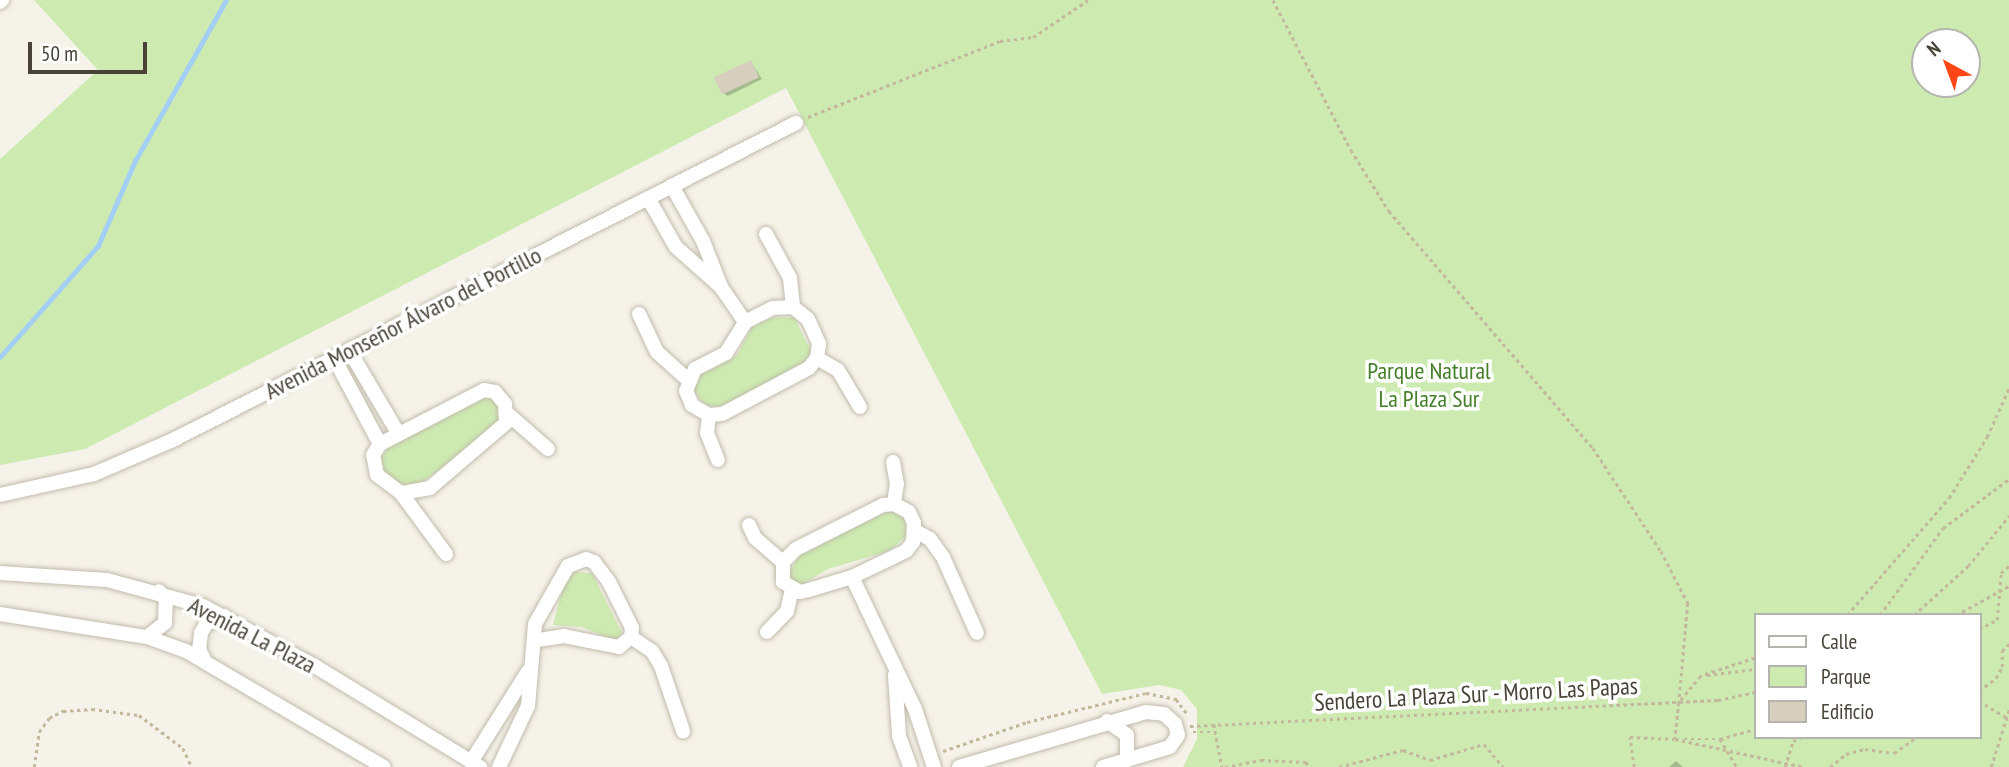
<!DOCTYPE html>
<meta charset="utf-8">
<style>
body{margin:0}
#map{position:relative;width:2009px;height:767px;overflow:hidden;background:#f5f2e9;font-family:"PT Sans Narrow",sans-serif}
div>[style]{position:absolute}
.green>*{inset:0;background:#cdebb1}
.shadow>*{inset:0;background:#0003}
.stream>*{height:4.5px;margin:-2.25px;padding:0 2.25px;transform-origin:2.25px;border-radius:2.25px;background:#a4cff4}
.building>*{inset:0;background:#d7cfbe;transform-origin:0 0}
.path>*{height:2.5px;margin-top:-1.25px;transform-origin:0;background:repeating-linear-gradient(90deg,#c4b89c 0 3.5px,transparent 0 7px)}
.roads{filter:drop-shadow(0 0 2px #c1bbab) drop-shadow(0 0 2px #c1bbab)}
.street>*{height:14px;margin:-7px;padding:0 7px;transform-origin:7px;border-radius:7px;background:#fff}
span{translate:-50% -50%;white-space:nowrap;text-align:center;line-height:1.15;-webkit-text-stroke:7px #fff;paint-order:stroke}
.street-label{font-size:24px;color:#494337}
.park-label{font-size:24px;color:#437f27}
.legend{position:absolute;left:1754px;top:613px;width:228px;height:126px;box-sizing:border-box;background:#fff;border:2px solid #b6b4af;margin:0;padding:9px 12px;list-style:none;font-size:21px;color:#494337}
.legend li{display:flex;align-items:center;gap:14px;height:35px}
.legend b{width:35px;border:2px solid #b6b4af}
.north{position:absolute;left:1911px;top:28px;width:70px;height:70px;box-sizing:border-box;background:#fff;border:2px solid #b6b4af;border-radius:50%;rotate:319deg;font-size:19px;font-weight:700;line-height:28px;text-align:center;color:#494337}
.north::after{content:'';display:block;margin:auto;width:24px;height:32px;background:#ff4616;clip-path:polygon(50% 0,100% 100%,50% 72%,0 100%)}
.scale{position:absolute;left:28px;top:42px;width:119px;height:32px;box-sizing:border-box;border:4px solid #494337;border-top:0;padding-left:9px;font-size:21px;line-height:24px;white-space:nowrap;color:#494337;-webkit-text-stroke:5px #fff;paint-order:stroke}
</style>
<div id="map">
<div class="green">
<i style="clip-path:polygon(evenodd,34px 0,2009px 0,2009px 767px,1183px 767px,1197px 739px,1197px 709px,1181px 690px,1159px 685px,1102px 694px,786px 88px,85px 449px,0 465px,0 159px,98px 70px,34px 0,1925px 42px,1967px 42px,1967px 84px,1925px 84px,1925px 42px,34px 0,1755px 615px,1979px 615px,1979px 737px,1755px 737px,1755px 615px)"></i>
<i style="clip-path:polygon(794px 317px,812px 353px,800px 373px,729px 407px,705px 406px,694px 390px,700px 375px,737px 355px,752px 327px,771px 318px)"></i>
<i style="clip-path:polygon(494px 398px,504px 413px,499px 426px,418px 485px,398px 485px,386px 477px,379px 463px,387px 449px,476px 399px)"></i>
<i style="clip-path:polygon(889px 509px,905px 519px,907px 535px,889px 551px,828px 569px,798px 587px,789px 574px,799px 555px)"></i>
<i style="clip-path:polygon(575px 572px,592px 573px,622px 633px,615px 641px,582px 627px,553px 625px,564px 583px)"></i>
</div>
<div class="shadow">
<i style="clip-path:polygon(751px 62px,762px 79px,728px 96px,723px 93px)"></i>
<i style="clip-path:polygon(1676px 761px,1683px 767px,1669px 767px)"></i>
</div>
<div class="stream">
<i style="left:0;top:357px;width:148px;rotate:-48.6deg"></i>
<i style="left:98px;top:246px;width:93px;rotate:-66.5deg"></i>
<i style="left:135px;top:161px;width:185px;rotate:-60.5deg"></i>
</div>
<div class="building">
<i style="left:751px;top:60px;width:19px;height:41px;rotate:65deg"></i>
</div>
<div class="path">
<i style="left:1273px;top:0;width:169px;rotate:62.5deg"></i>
<i style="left:1351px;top:150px;width:72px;rotate:58.1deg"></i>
<i style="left:1389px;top:211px;width:313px;rotate:49.3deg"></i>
<i style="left:1593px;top:448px;width:123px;rotate:56.6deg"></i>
<i style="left:1661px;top:551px;width:59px;rotate:62.6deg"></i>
<i style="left:1688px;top:603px;width:99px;rotate:95.2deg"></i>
<i style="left:808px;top:117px;width:206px;rotate:-21.6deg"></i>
<i style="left:1000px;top:41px;width:33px;rotate:-7deg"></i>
<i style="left:1033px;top:37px;width:66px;rotate:-33.9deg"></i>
<i style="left:1847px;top:615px;width:155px;rotate:-48.9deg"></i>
<i style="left:1949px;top:498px;width:72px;rotate:-58.1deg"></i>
<i style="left:1987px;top:437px;width:54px;rotate:-65.8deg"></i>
<i style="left:1880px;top:615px;width:107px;rotate:-54.1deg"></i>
<i style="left:1943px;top:528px;width:82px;rotate:-36.6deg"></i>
<i style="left:1914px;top:615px;width:73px;rotate:-42.2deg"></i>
<i style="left:1968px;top:566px;width:65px;rotate:-50.6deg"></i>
<i style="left:1956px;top:615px;width:60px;rotate:-28.7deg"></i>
<i style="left:1979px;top:629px;width:20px;rotate:-27deg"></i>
<i style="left:1997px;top:620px;width:47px;rotate:-85.1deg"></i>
<i style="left:2001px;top:573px;width:11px;rotate:-41deg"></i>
<i style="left:1755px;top:658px;width:57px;rotate:161.6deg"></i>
<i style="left:1701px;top:676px;width:34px;rotate:130deg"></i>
<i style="left:1679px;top:702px;width:37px;rotate:96deg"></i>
<i style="left:1675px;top:739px;width:131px;rotate:12.3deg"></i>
<i style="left:1707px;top:675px;width:48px;rotate:-7.1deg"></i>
<i style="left:1979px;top:691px;width:21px;rotate:-37deg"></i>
<i style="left:1996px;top:678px;width:13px;rotate:-61deg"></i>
<i style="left:2002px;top:667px;width:16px;rotate:-90deg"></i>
<i style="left:2002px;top:651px;width:10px;rotate:-45deg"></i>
<i style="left:1979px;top:701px;width:35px;rotate:31deg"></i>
<i style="left:1214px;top:724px;width:44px;rotate:79.5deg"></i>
<i style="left:1190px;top:726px;width:529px;rotate:-2.82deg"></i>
<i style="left:1718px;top:700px;width:38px;rotate:-12deg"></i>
<i style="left:1193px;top:732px;width:22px"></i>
<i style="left:1684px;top:739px;width:36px"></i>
<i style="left:1720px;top:739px;width:36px;rotate:-16deg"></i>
<i style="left:1720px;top:739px;width:33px;rotate:59deg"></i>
<i style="left:943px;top:751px;width:89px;rotate:-19deg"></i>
<i style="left:1027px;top:722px;width:122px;rotate:-13.7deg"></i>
<i style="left:1146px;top:693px;width:31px;rotate:11deg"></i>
<i style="left:1176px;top:699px;width:20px;rotate:53deg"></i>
<i style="left:34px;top:767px;width:35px;rotate:-82deg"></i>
<i style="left:39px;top:732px;width:17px;rotate:-54deg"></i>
<i style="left:49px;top:718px;width:16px;rotate:-27deg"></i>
<i style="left:63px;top:711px;width:29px;rotate:-4deg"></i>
<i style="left:92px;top:709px;width:47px;rotate:7.3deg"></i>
<i style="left:139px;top:715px;width:55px;rotate:36.9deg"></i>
<i style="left:183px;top:748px;width:21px;rotate:65deg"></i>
<i style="left:1225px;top:767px;width:37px;rotate:-11deg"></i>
<i style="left:1261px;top:760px;width:45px;rotate:2.5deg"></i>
<i style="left:1306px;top:762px;width:6px;rotate:59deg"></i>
<i style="left:1339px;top:767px;width:66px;rotate:-14.9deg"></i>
<i style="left:1403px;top:750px;width:29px;rotate:20deg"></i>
<i style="left:1430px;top:760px;width:56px;rotate:-16.5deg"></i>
<i style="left:1484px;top:744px;width:30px;rotate:50deg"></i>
<i style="left:1634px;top:767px;width:30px;rotate:-98deg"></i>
<i style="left:1630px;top:737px;width:44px;rotate:2.6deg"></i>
<i style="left:1785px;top:767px;width:27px;rotate:-73deg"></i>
<i style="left:1793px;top:741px;width:10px;rotate:-24deg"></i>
<i style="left:1830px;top:767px;width:21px;rotate:-39deg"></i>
<i style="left:1846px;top:754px;width:20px;rotate:-15deg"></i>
<i style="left:1865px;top:749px;width:29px;rotate:8deg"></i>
<i style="left:1894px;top:753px;width:28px;rotate:-35deg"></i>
<i style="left:1991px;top:767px;width:60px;rotate:-72.5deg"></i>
</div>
<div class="roads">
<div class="street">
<i style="left:0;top:2px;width:3px;rotate:-45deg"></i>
<i style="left:672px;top:186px;width:63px;rotate:60.6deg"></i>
<i style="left:703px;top:241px;width:49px;rotate:68.6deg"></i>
<i style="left:648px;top:198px;width:56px;rotate:60.3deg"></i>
<i style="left:676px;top:247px;width:60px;rotate:41.6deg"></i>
<i style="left:721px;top:287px;width:42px;rotate:55.6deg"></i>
<i style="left:766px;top:234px;width:50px;rotate:61.4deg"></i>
<i style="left:790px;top:278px;width:29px;rotate:84deg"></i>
<i style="left:793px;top:307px;width:19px;rotate:39deg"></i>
<i style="left:808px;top:319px;width:27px;rotate:66deg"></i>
<i style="left:819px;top:344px;width:14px;rotate:98deg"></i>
<i style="left:817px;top:358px;width:13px;rotate:129deg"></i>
<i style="left:809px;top:368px;width:98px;rotate:152.1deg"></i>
<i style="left:722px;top:414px;width:13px;rotate:176deg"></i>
<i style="left:709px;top:415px;width:20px;rotate:-150deg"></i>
<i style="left:692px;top:405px;width:15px;rotate:-113deg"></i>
<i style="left:686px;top:391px;width:24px;rotate:-68deg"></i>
<i style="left:695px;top:369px;width:35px;rotate:-27deg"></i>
<i style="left:726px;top:353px;width:36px;rotate:-58deg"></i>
<i style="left:745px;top:322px;width:31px;rotate:-27deg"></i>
<i style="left:773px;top:308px;width:20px;rotate:-3deg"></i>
<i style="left:639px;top:314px;width:42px;rotate:64.7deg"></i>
<i style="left:657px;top:352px;width:42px;rotate:42.1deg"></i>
<i style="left:349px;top:350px;width:96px;rotate:59.4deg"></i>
<i style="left:334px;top:358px;width:98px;rotate:61.9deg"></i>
<i style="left:817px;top:358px;width:24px;rotate:30deg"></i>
<i style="left:838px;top:370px;width:43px;rotate:59.3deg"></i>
<i style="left:484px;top:390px;width:11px;rotate:10deg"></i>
<i style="left:495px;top:392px;width:16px;rotate:50deg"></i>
<i style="left:505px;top:404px;width:19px;rotate:87deg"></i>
<i style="left:506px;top:423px;width:100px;rotate:139.5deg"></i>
<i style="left:430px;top:488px;width:29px;rotate:170deg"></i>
<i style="left:401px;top:493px;width:30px;rotate:-143deg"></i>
<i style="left:377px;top:475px;width:20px;rotate:-101deg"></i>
<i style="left:373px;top:455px;width:13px;rotate:-58deg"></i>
<i style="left:380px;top:444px;width:117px;rotate:-27.4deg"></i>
<i style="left:508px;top:414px;width:53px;rotate:41.2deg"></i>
<i style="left:709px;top:415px;width:18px;rotate:96deg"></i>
<i style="left:707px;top:433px;width:29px;rotate:68deg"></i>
<i style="left:893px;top:462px;width:22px;rotate:80deg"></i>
<i style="left:897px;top:484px;width:20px;rotate:99deg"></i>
<i style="left:401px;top:493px;width:76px;rotate:53.6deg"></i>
<i style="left:0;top:495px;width:96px;rotate:-12.6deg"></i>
<i style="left:94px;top:474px;width:86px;rotate:-23.3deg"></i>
<i style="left:173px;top:440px;width:699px;rotate:-26.97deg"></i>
<i style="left:894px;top:504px;width:17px;rotate:28deg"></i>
<i style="left:909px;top:512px;width:12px;rotate:66deg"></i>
<i style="left:914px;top:523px;width:19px;rotate:93deg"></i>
<i style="left:913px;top:542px;width:11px;rotate:128deg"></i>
<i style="left:906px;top:551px;width:60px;rotate:154.3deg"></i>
<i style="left:852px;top:577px;width:45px;rotate:163.2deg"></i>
<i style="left:809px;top:590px;width:9px;rotate:167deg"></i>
<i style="left:800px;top:592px;width:20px;rotate:-150deg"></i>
<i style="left:783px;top:582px;width:20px;rotate:-90deg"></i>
<i style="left:783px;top:562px;width:18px;rotate:-45deg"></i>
<i style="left:796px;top:549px;width:97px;rotate:-26.8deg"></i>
<i style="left:883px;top:505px;width:11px;rotate:-5deg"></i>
<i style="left:749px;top:525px;width:14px;rotate:65deg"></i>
<i style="left:755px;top:538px;width:37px;rotate:41deg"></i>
<i style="left:915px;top:531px;width:17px;rotate:28deg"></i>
<i style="left:930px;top:539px;width:22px;rotate:54deg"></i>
<i style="left:943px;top:557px;width:83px;rotate:65.9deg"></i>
<i style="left:0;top:573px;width:107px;rotate:3.7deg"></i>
<i style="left:107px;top:580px;width:99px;rotate:15.2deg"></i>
<i style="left:203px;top:606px;width:125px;rotate:28.2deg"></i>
<i style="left:313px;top:665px;width:196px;rotate:31.4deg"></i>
<i style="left:852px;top:577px;width:146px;rotate:64.5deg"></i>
<i style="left:915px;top:709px;width:61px;rotate:71.9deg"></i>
<i style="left:0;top:614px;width:149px;rotate:8.9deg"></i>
<i style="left:147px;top:637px;width:41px;rotate:19.7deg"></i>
<i style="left:186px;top:651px;width:229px;rotate:30.4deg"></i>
<i style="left:767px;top:632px;width:29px;rotate:-46deg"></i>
<i style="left:787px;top:611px;width:23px;rotate:-77deg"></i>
<i style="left:147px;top:637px;width:23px;rotate:-38deg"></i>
<i style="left:165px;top:623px;width:23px;rotate:-88deg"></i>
<i style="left:166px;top:600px;width:11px;rotate:-128deg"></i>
<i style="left:631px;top:637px;width:25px;rotate:34deg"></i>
<i style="left:652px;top:651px;width:17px;rotate:59deg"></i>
<i style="left:661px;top:666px;width:69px;rotate:71.3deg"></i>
<i style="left:204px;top:659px;width:10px;rotate:-119deg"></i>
<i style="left:199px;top:650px;width:17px;rotate:-83deg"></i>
<i style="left:201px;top:633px;width:10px;rotate:-61deg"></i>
<i style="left:206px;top:624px;width:20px;rotate:-24deg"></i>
<i style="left:895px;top:675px;width:61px;rotate:86.2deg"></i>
<i style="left:899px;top:736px;width:33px;rotate:70deg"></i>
<i style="left:1107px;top:721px;width:24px;rotate:35deg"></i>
<i style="left:1127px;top:735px;width:25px;rotate:90deg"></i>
<i style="left:471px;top:762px;width:107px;rotate:-57.9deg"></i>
<i style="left:499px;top:767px;width:68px;rotate:-64.6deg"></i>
<i style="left:528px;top:706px;width:82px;rotate:-85.1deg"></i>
<i style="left:535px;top:624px;width:67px;rotate:-60.4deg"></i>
<i style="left:568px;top:566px;width:19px;rotate:-21deg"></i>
<i style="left:586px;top:559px;width:9px;rotate:21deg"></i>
<i style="left:594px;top:562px;width:25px;rotate:53deg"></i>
<i style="left:609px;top:582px;width:51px;rotate:63.4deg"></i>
<i style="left:632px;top:628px;width:9px;rotate:96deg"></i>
<i style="left:631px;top:637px;width:16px;rotate:140deg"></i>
<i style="left:619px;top:647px;width:56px;rotate:-168.7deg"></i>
<i style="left:564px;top:636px;width:30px;rotate:171deg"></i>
<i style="left:959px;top:767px;width:195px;rotate:-16.4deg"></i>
<i style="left:1146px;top:712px;width:18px;rotate:6deg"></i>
<i style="left:1164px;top:714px;width:15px;rotate:42deg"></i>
<i style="left:1175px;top:724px;width:11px;rotate:75deg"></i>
<i style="left:1178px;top:735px;width:14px;rotate:124deg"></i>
<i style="left:1170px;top:747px;width:70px;rotate:163.4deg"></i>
</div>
</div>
<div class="street-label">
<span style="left:403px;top:323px;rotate:-27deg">Avenida Monseñor Álvaro del Portillo</span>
<span style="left:252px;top:635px;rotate:27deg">Avenida La Plaza</span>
<span style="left:1476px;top:694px;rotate:-3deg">Sendero La Plaza Sur - Morro Las Papas</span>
</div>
<div class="park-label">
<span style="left:1429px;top:385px">Parque Natural<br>La Plaza Sur</span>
</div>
<ul class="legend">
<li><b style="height:9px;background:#fff"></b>Calle</li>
<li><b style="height:19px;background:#cdebb1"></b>Parque</li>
<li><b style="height:19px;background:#d7cfbe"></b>Edificio</li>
</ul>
<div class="north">N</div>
<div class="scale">50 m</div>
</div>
